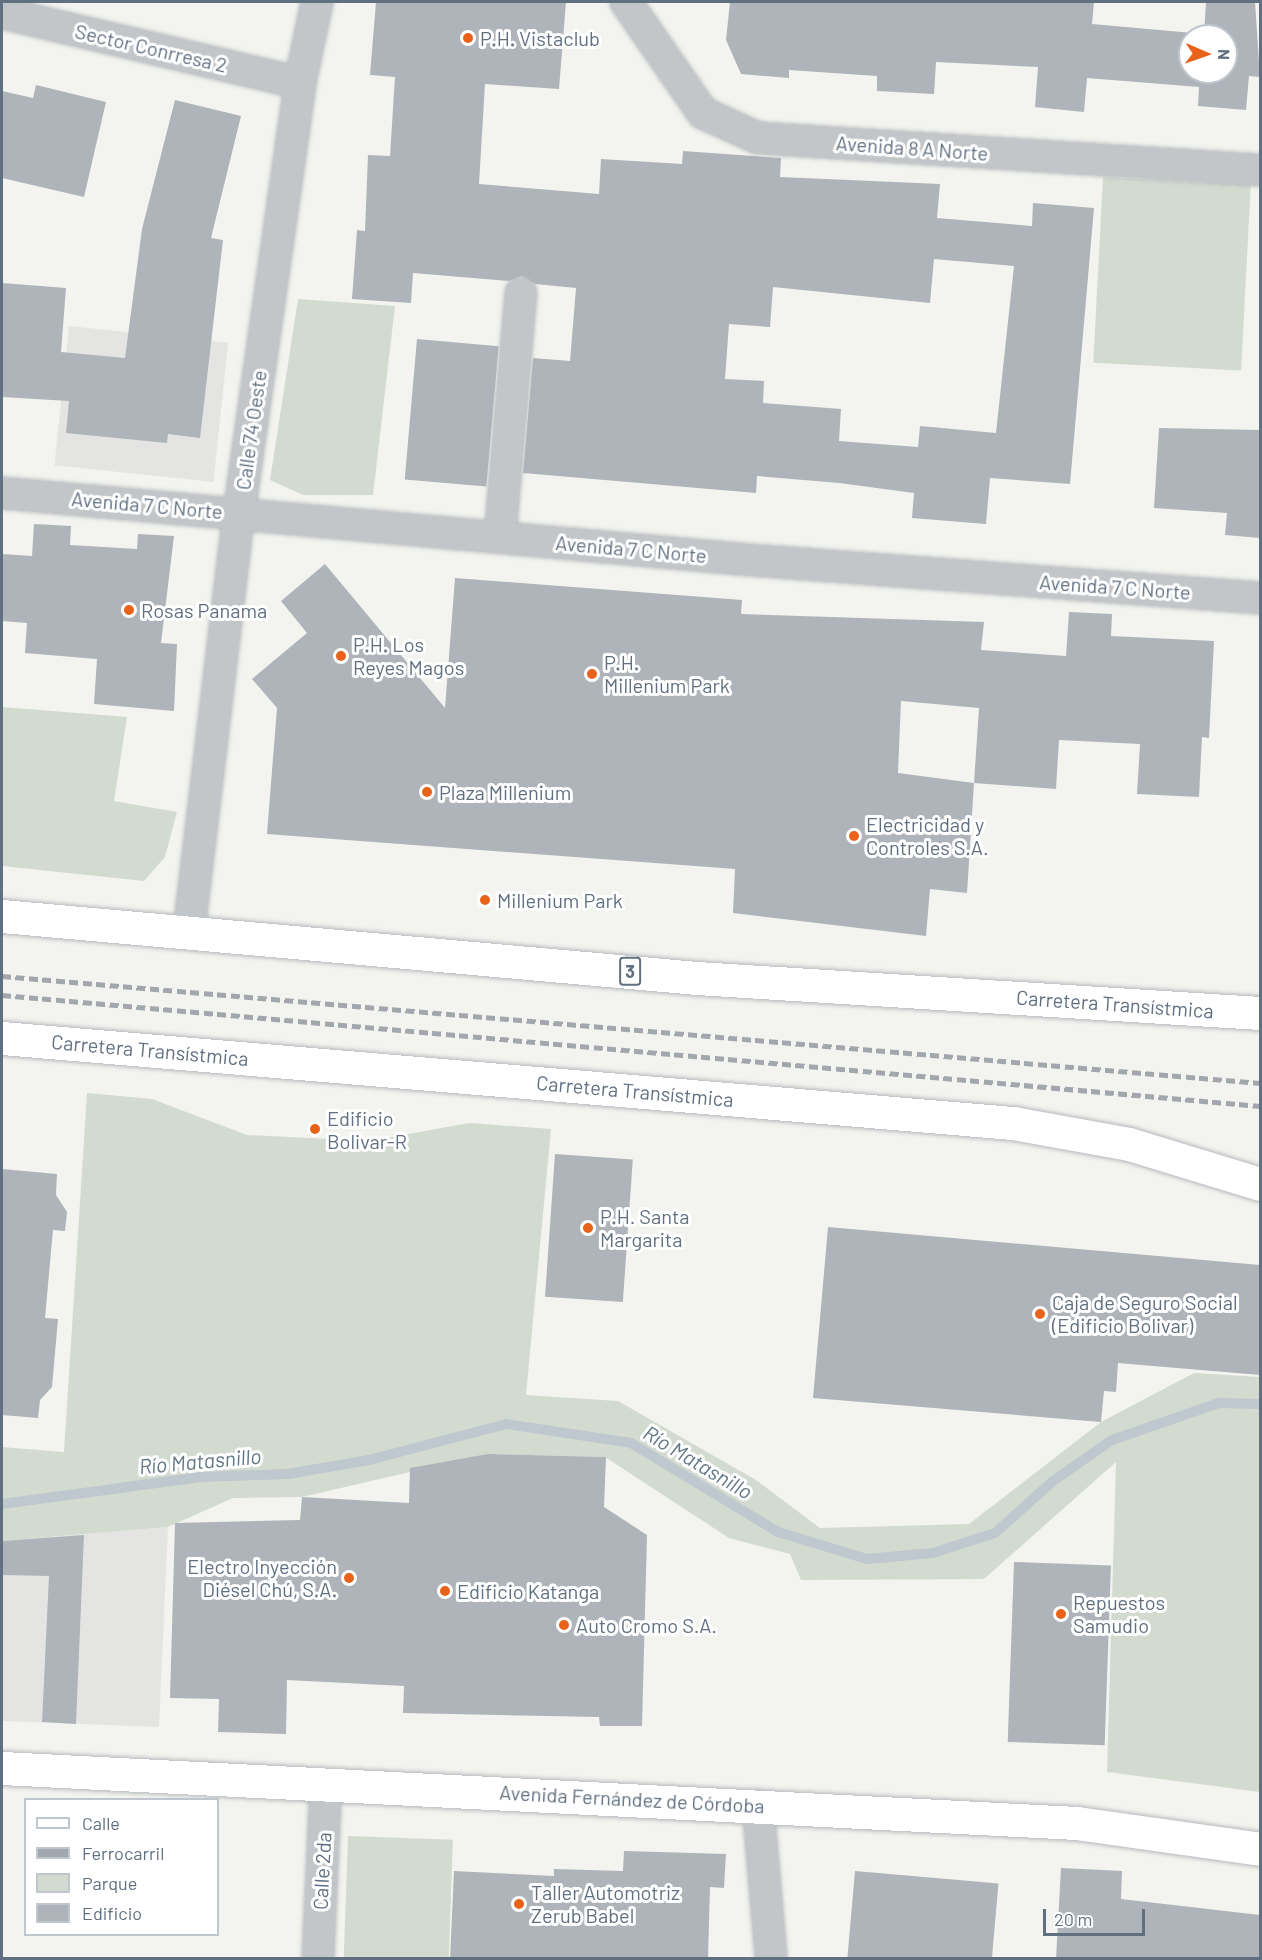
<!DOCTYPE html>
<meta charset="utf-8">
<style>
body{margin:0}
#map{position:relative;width:1262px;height:1960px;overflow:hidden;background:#f3f4ef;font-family:Barlow,sans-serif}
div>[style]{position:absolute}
.built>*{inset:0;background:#e4e5e3;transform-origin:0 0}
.green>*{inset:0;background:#d3dbd0;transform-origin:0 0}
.stream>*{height:10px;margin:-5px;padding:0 5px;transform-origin:5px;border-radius:5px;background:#bec8ce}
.building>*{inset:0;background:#aeb4b9;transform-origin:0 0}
.roads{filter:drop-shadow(0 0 2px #b5b9bd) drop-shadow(0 0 2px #b5b9bd)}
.street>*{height:30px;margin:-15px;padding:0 15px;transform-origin:15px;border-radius:15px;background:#c3c6c9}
.secondary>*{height:33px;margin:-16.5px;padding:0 16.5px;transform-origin:16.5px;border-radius:16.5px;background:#fff}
.primary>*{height:33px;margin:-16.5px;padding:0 16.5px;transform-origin:16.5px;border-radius:16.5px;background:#fff}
.rail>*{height:4.5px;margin-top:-2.25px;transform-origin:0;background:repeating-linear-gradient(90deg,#a2a7ad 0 9px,transparent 0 13.5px)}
.dots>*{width:16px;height:16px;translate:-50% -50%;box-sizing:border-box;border:3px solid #fff;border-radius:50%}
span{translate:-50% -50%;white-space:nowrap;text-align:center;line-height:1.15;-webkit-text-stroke:6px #fff;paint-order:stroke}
.shield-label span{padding:2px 4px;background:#fff;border:2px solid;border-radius:4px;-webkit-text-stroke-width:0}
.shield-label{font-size:18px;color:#617081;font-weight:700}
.poi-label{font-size:20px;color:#617081}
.left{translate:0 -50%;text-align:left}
.right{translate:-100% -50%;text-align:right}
.street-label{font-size:20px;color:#617081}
.water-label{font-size:21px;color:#627886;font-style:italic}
.frame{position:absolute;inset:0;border:3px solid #617081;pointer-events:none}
.legend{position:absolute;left:24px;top:1798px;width:195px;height:138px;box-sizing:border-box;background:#fff;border:2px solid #c0c6cd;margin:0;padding:8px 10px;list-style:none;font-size:18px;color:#617081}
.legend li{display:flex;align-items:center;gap:12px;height:30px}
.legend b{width:30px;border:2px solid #c0c6cd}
.north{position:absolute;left:1178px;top:24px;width:60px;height:60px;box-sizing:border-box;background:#fff;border:2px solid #c0c6cd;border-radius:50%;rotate:92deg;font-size:16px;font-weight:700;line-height:24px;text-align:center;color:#617081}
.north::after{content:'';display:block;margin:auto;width:21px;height:27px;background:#e9621a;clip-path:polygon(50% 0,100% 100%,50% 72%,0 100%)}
.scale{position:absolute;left:1043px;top:1909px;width:102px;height:27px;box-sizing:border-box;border:3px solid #617081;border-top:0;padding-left:8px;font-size:18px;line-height:21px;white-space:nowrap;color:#617081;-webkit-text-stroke:4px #fff;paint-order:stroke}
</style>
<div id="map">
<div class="built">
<i style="left:69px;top:326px;width:160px;height:140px;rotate:6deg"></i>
<i style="clip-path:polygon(168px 1527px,159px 1727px,2px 1721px,2px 1541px)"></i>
</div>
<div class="green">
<i style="left:1103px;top:177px;width:148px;height:186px;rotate:3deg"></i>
<i style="clip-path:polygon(298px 299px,395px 306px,373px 495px,303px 495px,270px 480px)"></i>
<i style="clip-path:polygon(2px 707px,127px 717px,114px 801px,177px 812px,165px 857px,144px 881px,2px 866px)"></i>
<i style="clip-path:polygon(87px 1093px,152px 1099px,247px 1135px,370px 1141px,469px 1123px,551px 1129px,526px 1395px,618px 1401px,756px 1480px,820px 1528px,969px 1524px,1101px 1422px,1194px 1373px,1260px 1377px,1260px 1792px,1107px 1772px,1116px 1462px,984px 1579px,801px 1580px,790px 1554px,729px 1538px,605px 1457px,488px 1454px,302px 1497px,233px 1498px,168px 1527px,2px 1541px,2px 1447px,64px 1452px)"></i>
<i style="left:348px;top:1836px;width:105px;height:122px;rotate:2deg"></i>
</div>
<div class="stream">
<i style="left:2px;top:1504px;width:201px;rotate:-7.7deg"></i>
<i style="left:201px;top:1477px;width:87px;rotate:-2deg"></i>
<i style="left:288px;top:1474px;width:82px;rotate:-9.8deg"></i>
<i style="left:369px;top:1460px;width:142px;rotate:-14.7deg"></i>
<i style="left:506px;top:1424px;width:126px;rotate:8.6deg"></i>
<i style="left:631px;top:1443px;width:172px;rotate:31.2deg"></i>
<i style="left:778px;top:1532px;width:93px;rotate:16.9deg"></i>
<i style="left:867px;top:1559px;width:66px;rotate:-5.2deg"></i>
<i style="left:933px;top:1553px;width:65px;rotate:-17.9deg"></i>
<i style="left:995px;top:1533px;width:78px;rotate:-41.9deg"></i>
<i style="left:1053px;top:1481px;width:72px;rotate:-34.8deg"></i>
<i style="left:1112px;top:1440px;width:113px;rotate:-19.1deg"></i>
<i style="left:1219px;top:1403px;width:41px;rotate:1.4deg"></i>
</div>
<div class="building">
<i style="clip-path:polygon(evenodd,376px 2px,566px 2px,559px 89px,485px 84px,479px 184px,599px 194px,601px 159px,682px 164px,683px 151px,781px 158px,780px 177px,940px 184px,937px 218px,1032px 226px,1033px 203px,1094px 208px,1070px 484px,990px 478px,986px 524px,912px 518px,914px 493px,839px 483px,757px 476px,756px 493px,523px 473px,533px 358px,570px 361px,576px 288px,535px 284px,522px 276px,509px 281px,413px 273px,411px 303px,352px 299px,357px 230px,365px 231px,368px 155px,390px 156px,395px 77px,370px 75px,376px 2px,934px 259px,1014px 266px,996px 433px,920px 426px,918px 447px,839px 441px,841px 409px,763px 403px,764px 381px,725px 379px,729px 324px,770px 327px,773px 287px,930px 303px,934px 259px)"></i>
<i style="clip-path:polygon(evenodd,730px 2px,1094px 2px,1092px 24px,1204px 34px,1206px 2px,1255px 2px,1260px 77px,1249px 76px,1246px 110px,1198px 106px,1199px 87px,1087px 78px,1084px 112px,1035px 107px,1038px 67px,936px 62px,934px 94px,877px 91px,877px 76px,789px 70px,789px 78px,741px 74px,726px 40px,730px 2px,1190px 36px,1226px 36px,1226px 72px,1190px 72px,1190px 36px)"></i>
<i style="clip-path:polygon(36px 85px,106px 102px,84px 197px,2px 178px,2px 91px,33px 98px)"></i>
<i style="clip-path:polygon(175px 100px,241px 116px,211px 238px,223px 240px,200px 438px,168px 434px,167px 443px,66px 433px,69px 401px,2px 397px,2px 283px,66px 288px,61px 352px,125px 358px,142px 229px)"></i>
<i style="left:417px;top:339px;width:82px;height:141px;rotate:5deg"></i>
<i style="clip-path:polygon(1159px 428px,1260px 430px,1260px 538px,1225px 535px,1227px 513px,1154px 508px)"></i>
<i style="clip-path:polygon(34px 524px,71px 526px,70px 545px,137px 549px,138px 534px,174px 536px,161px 643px,177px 644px,174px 711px,94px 704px,97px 659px,25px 653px,27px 623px,2px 621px,2px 554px,32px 556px)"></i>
<i style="clip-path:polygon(evenodd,325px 564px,445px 708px,455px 578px,742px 600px,741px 614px,984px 622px,981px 650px,1066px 656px,1069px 612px,1112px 614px,1111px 636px,1214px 641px,1209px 738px,1202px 737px,1199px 797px,1137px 794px,1140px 744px,1059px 740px,1056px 789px,974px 783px,967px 893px,930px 889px,926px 936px,733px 913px,735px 869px,267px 834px,277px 708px,252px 679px,307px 633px,281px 601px,325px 564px,901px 701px,979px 708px,974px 783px,898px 773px,901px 701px)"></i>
<i style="left:555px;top:1154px;width:78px;height:143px;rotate:4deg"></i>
<i style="clip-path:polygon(2px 1169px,57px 1174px,56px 1195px,67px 1212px,65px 1231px,53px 1230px,45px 1318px,58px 1319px,52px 1387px,40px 1400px,38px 1418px,2px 1415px)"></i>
<i style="clip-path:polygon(828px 1227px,1260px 1265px,1260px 1375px,1118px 1363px,1116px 1392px,1104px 1391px,1101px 1422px,813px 1398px)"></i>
<i style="clip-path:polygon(488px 1454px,606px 1457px,604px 1507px,647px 1535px,642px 1726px,600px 1726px,599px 1717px,403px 1713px,404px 1686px,287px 1680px,286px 1734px,218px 1732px,219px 1699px,170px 1698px,175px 1523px,300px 1520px,302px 1497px,409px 1503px,410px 1468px)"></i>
<i style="clip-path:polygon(84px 1535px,76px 1724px,42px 1722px,49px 1576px,2px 1575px,2px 1541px)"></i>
<i style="left:1014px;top:1562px;width:97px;height:180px;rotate:2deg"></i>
<i style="clip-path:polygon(624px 1851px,726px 1854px,724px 1888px,710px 1887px,708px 1959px,450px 1959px,454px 1871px,554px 1876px,554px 1869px,623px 1871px)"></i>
<i style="clip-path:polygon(1061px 1868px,1122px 1871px,1121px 1899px,1260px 1915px,1260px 1959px,1056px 1959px)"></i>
<i style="left:855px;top:1871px;width:144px;height:88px;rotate:5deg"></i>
</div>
<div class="roads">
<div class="street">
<i style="left:626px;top:2px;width:135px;rotate:55.3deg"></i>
<i style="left:703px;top:113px;width:60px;rotate:24.4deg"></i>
<i style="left:758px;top:138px;width:503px;rotate:3.65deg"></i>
<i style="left:2px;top:13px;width:306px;rotate:13.2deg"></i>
<i style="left:2px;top:493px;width:751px;rotate:5.12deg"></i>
<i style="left:750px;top:560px;width:511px;rotate:4.26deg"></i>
<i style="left:500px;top:537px;width:245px;rotate:-85.1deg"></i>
<i style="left:189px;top:931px;width:421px;rotate:-83.2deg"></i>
<i style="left:239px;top:513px;width:434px;rotate:-81.9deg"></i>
<i style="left:300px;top:83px;width:83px;rotate:-78.1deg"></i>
<i style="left:758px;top:1805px;width:154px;rotate:85.1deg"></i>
<i style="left:318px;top:1958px;width:174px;rotate:-87.4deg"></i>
</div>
<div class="secondary">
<i style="left:2px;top:1768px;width:1075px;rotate:2.93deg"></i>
<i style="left:1076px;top:1823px;width:186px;rotate:8deg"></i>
</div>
<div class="primary">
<i style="left:2px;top:916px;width:698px;rotate:5.1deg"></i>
<i style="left:697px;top:978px;width:564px;rotate:3.56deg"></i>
<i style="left:2px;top:1038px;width:1015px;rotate:4.81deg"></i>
<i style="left:1013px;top:1123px;width:118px;rotate:10.3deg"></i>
<i style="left:1129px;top:1144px;width:137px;rotate:17deg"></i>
</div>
</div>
<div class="rail">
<i style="left:2px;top:976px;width:1263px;rotate:4.86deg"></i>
<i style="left:2px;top:995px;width:1263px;rotate:5.04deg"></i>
</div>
<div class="dots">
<i style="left:468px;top:38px;background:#e9621a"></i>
<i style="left:129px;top:610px;background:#e9621a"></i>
<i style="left:341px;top:656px;background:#e9621a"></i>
<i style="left:592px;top:674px;background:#e9621a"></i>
<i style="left:427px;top:792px;background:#e9621a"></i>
<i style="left:854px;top:836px;background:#e9621a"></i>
<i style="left:485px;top:900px;background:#e9621a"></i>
<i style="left:315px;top:1129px;background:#e9621a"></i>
<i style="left:588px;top:1228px;background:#e9621a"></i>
<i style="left:1040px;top:1314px;background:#e9621a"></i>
<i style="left:349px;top:1578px;background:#e9621a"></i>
<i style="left:445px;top:1591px;background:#e9621a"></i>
<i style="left:1061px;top:1614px;background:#e9621a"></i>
<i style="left:564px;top:1625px;background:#e9621a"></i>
<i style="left:519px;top:1904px;background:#e9621a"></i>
</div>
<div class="shield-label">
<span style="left:630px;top:971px">3</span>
</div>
<div class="poi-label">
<span class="left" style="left:480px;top:38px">P.H. Vistaclub</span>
<span class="left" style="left:141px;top:610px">Rosas Panama</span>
<span class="left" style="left:353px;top:656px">P.H. Los<br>Reyes Magos</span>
<span class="left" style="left:604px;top:674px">P.H.<br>Millenium Park</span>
<span class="left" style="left:439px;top:792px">Plaza Millenium</span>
<span class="left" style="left:866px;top:836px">Electricidad y<br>Controles S.A.</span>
<span class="left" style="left:497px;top:900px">Millenium Park</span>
<span class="left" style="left:327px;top:1130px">Edificio<br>Bolivar-R</span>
<span class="left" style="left:600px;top:1228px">P.H. Santa<br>Margarita</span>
<span class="left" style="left:1052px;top:1314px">Caja de Seguro Social<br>(Edificio Bolivar)</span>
<span class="right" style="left:337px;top:1578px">Electro Inyección<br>Diésel Chú, S.A.</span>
<span class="left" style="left:457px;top:1591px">Edificio Katanga</span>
<span class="left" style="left:1073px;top:1614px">Repuestos<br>Samudio</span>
<span class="left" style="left:576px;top:1625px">Auto Cromo S.A.</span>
<span class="left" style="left:531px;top:1904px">Taller Automotriz<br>Zerub Babel</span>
</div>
<div class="street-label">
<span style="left:151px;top:48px;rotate:13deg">Sector Conrresa 2</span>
<span style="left:912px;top:148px;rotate:4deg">Avenida 8 A Norte</span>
<span style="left:251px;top:430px;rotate:-82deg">Calle 74 Oeste</span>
<span style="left:147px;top:505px;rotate:5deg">Avenida 7 C Norte</span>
<span style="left:631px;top:549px;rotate:5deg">Avenida 7 C Norte</span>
<span style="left:1115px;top:587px;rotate:4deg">Avenida 7 C Norte</span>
<span style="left:1115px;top:1004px;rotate:4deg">Carretera Transístmica</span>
<span style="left:150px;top:1050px;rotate:5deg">Carretera Transístmica</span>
<span style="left:635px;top:1091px;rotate:5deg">Carretera Transístmica</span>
<span style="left:632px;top:1799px;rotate:3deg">Avenida Fernández de Córdoba</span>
<span style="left:322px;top:1871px;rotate:-87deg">Calle 2da</span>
</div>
<div class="water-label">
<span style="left:200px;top:1461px;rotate:-5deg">Río Matasnillo</span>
<span style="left:698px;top:1462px;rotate:31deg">Río Matasnillo</span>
</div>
<div class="frame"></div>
<ul class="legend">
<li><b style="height:8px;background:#fff"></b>Calle</li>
<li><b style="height:8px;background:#a2a7ad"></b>Ferrocarril</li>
<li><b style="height:16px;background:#d3dbd0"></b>Parque</li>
<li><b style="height:16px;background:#aeb4b9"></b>Edificio</li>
</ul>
<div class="north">N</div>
<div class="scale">20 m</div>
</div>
